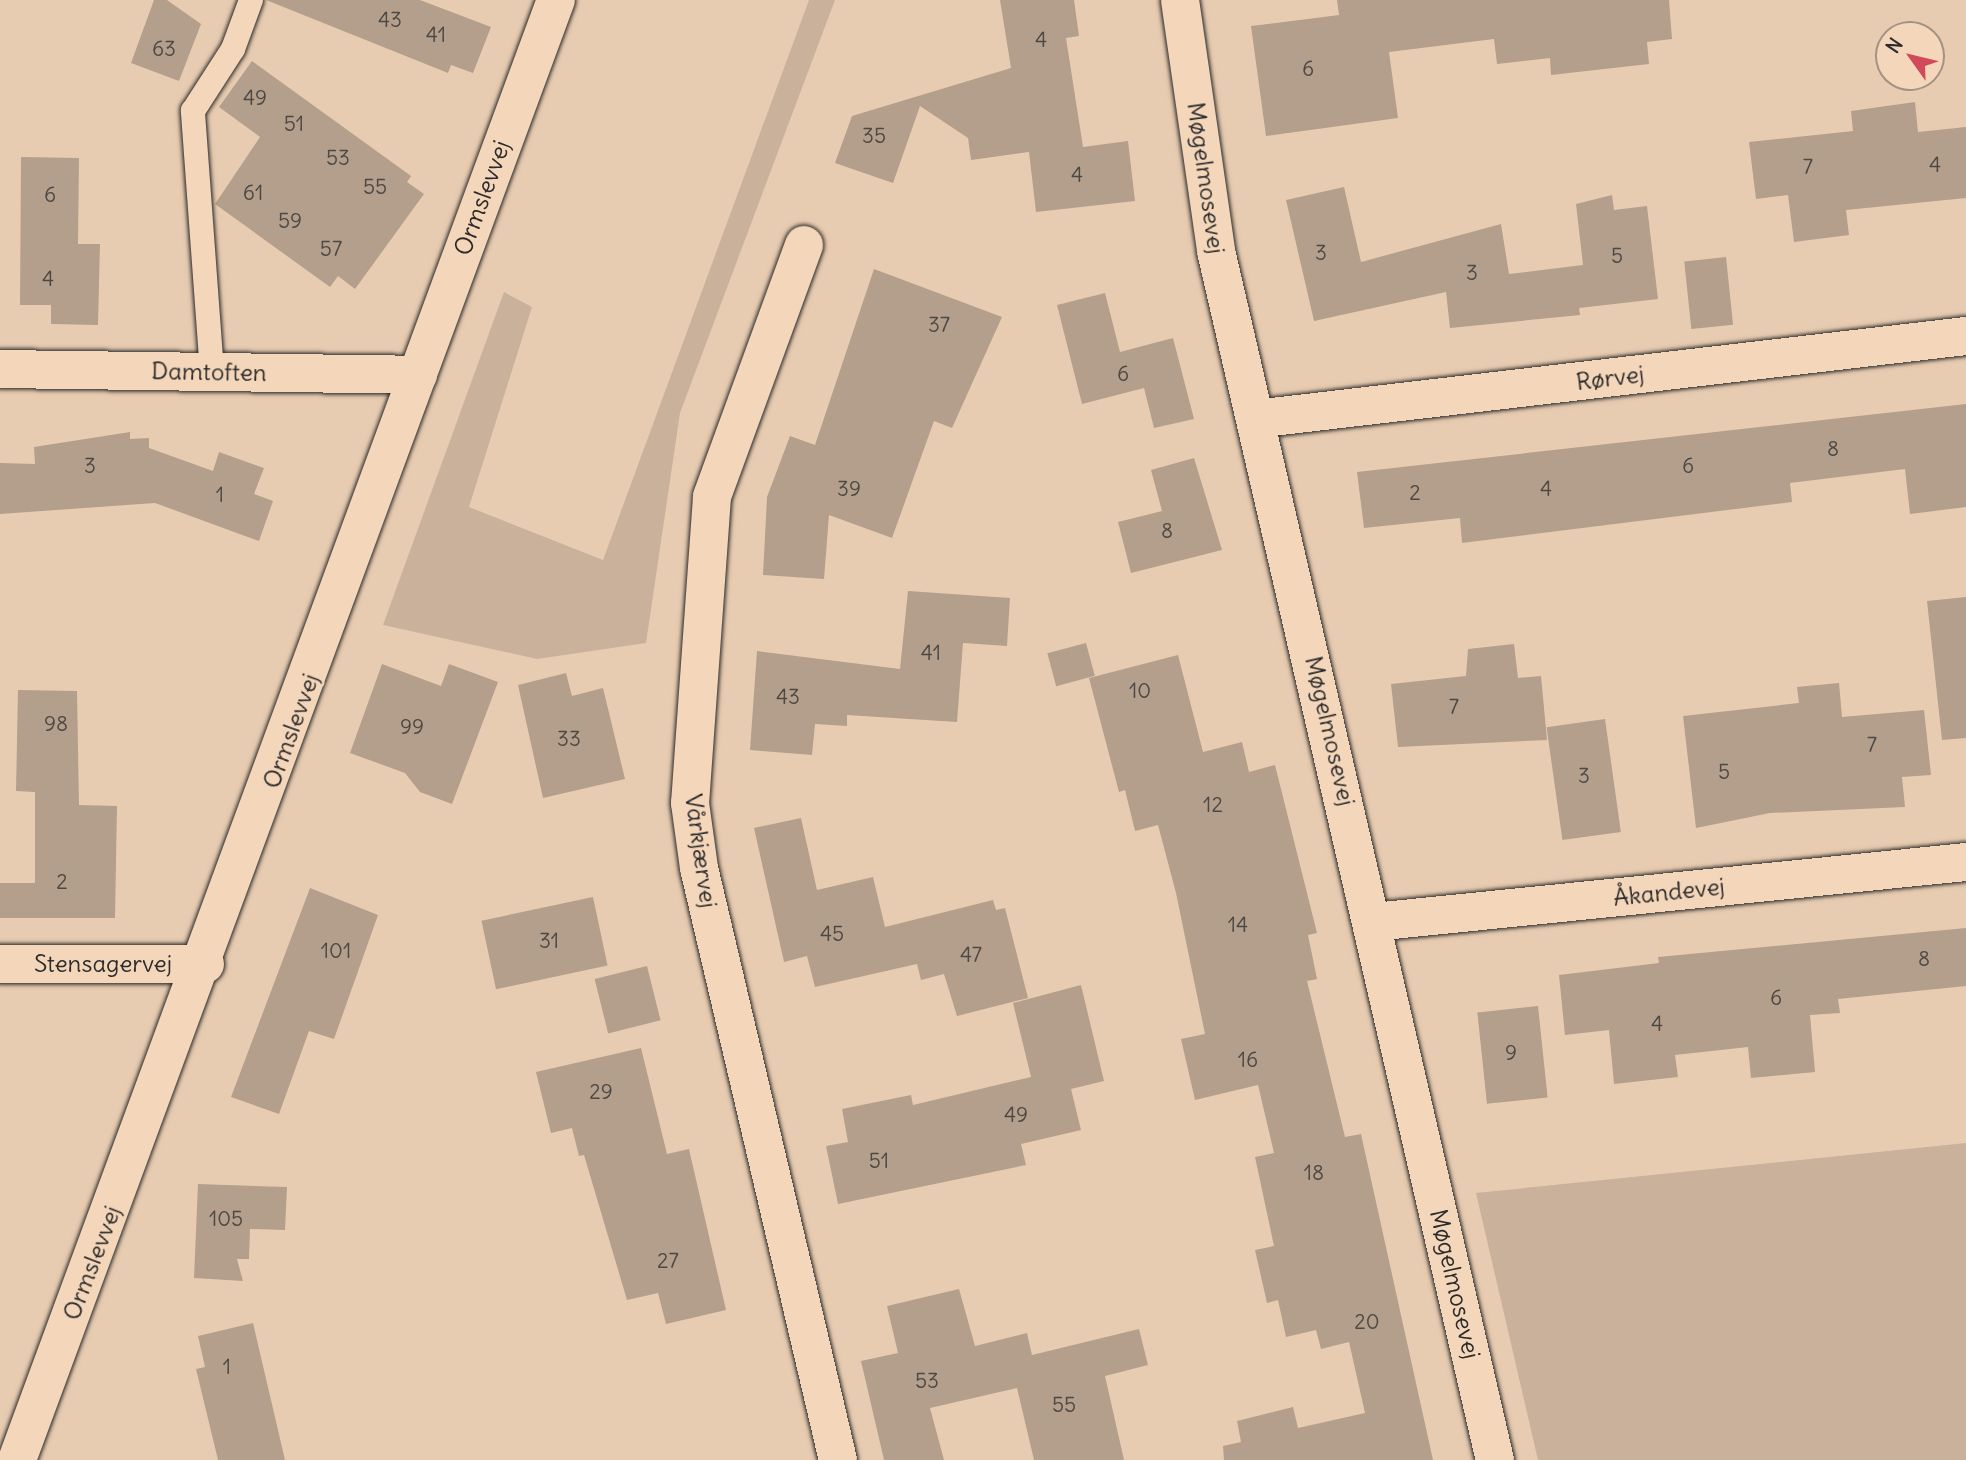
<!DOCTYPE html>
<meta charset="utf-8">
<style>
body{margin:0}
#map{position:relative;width:1966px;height:1460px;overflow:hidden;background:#e8ccb1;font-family:Delius,sans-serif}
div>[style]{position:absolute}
.green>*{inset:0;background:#c9b19b}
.building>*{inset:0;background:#b39f8c;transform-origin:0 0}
.roads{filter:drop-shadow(0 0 2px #2b2b2b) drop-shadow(0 0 2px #2b2b2b)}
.lane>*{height:24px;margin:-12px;padding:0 12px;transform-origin:12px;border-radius:12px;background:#f4d6ba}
.street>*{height:38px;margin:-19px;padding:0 19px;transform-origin:19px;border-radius:19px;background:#f4d6ba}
.secondary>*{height:38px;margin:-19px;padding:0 19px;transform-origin:19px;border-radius:19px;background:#f4d6ba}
span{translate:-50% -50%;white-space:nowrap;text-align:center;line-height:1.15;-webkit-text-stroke:5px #f4d6ba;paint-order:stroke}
.number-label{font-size:21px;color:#4d4843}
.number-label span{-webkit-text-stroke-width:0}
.street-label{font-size:24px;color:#2b2b2b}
.north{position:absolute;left:1875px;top:21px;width:70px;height:70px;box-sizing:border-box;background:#f4d6ba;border:2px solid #a49281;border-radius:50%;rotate:304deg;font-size:19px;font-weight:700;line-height:28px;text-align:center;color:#2b2b2b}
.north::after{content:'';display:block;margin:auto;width:24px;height:32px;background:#d1495b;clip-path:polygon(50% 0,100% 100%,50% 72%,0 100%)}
</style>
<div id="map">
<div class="green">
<i style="clip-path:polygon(809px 0,835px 0,680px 413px,646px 643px,537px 659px,383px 625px,504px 292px,532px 307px,469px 507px,603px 560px)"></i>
<i style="clip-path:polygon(1966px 1143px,1966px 1460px,1538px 1460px,1476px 1193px)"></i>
</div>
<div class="building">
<i style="clip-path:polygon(154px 0,167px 0,201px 24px,179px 81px,131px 63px)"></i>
<i style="clip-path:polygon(266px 0,420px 0,491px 27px,473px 73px,451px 65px,448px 73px)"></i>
<i style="clip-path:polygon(1000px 0,1074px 0,1079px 36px,1066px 38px,1083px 147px,1128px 141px,1135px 201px,1036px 212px,1029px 152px,971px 160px,968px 138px,920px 106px,893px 183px,835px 163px,852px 116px,1011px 68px)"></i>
<i style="clip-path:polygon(1337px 0,1669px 0,1672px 39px,1647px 42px,1649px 64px,1551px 75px,1550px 58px,1497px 64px,1494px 39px,1389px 52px,1398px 118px,1266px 136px,1251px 26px,1339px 15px)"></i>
<i style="clip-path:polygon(252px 61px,411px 176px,407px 182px,424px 194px,355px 289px,338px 276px,330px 287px,215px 204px,260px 137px,219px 107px)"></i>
<i style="clip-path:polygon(1915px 102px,1918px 132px,1966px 127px,1966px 198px,1846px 210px,1849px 235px,1794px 242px,1788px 195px,1756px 199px,1749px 142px,1853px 131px,1851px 111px)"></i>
<i style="clip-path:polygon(21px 157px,79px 158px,78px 244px,100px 244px,98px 325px,51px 324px,51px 305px,20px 305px)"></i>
<i style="clip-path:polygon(1344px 187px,1361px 262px,1501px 224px,1509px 274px,1583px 265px,1576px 204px,1612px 195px,1614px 210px,1647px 206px,1658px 299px,1579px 308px,1580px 315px,1450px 328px,1446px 292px,1314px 321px,1286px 200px)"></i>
<i style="left:1726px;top:257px;width:68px;height:42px;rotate:84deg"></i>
<i style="clip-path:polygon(874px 269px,1002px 317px,952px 428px,934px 421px,892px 538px,829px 515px,824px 579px,763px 575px,767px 497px,790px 436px,815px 445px)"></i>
<i style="clip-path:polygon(1105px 293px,1120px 352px,1173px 338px,1194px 419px,1154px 428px,1144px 388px,1082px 404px,1057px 305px)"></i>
<i style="clip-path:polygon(1966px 404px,1966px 507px,1910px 514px,1905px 469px,1790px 483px,1792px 502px,1462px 543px,1460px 518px,1364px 528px,1357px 472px)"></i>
<i style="clip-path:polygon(130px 432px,130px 439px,149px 438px,149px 448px,213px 471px,219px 452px,264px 468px,254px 494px,273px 501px,259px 541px,155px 503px,0 514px,0 463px,35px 464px,34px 447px)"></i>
<i style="clip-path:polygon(1194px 458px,1222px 550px,1131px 573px,1118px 522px,1162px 511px,1151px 470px)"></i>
<i style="clip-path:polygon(908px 591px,1010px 598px,1007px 646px,963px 643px,957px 722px,847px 715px,847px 726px,815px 724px,812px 755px,750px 750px,757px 651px,900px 669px)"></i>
<i style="clip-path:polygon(1966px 597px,1966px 738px,1942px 740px,1927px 601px)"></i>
<i style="left:1086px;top:643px;width:34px;height:40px;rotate:75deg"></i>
<i style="clip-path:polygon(1514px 644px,1518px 678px,1541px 676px,1547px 740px,1398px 747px,1391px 684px,1466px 676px,1468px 649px)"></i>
<i style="clip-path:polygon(1178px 655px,1203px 752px,1242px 742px,1249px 772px,1275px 765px,1317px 933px,1308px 935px,1317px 979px,1307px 981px,1345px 1137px,1361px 1134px,1433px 1460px,1224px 1460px,1223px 1446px,1241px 1442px,1237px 1421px,1293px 1407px,1298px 1428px,1365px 1413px,1349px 1342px,1321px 1349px,1316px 1330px,1286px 1337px,1278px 1300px,1267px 1303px,1255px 1250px,1274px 1246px,1255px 1157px,1274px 1153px,1258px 1085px,1195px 1100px,1181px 1039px,1205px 1034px,1176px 893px,1158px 825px,1135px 831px,1125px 790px,1119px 792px,1089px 678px)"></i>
<i style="clip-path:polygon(382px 664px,441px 686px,449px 664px,498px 682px,452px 804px,420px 792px,405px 773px,350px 753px)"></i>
<i style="clip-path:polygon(566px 673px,572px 696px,603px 688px,625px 779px,543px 798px,518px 685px)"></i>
<i style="clip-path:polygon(1839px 683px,1842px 717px,1924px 710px,1931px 775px,1902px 777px,1905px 807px,1770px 813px,1696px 828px,1683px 716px,1799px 703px,1797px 687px)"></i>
<i style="clip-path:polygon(18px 690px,77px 691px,79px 805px,117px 806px,115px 918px,0 918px,0 883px,35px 883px,35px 792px,16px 791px)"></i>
<i style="left:1605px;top:719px;width:114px;height:59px;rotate:82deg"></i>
<i style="clip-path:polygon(801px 818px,817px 890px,873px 877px,885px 927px,993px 900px,996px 910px,1005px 908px,1028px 998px,957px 1016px,944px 974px,921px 980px,917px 964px,815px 987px,807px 956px,784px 962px,754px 828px)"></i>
<i style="clip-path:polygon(310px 888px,378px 915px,334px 1039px,309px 1031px,279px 1114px,231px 1097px)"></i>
<i style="left:593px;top:897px;width:70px;height:114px;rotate:78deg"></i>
<i style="clip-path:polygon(1966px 928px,1966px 986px,1838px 999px,1840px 1013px,1810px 1015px,1815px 1072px,1751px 1078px,1748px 1047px,1675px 1055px,1678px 1077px,1614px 1084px,1609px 1030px,1565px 1035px,1559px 975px,1659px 963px,1658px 957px)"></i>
<i style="left:647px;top:966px;width:56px;height:54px;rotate:76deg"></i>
<i style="clip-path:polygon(1081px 985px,1104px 1081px,1071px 1089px,1081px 1130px,1021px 1144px,1026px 1165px,838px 1204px,826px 1146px,848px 1142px,842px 1109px,911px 1095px,913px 1105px,1031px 1077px,1013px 1003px)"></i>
<i style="left:1538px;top:1006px;width:92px;height:61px;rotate:84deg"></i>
<i style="clip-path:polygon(641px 1048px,667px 1154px,689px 1149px,726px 1310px,666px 1324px,658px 1293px,627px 1300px,584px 1155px,579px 1156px,572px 1128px,551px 1133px,536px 1072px)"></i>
<i style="clip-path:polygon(198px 1184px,287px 1187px,285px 1230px,250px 1229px,249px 1259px,237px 1259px,243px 1281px,194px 1278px)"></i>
<i style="clip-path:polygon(959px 1289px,975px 1346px,1027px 1333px,1032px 1355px,1139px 1329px,1148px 1365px,1105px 1376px,1124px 1460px,1034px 1460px,1017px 1388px,930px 1408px,944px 1460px,884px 1460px,861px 1361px,898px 1353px,887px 1306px)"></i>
<i style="clip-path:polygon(253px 1323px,285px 1460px,218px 1460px,196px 1369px,205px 1367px,198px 1336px)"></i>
</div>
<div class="roads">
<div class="lane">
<i style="left:212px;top:372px;width:262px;rotate:-94.2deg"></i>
<i style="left:193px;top:111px;width:74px;rotate:-57.2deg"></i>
<i style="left:233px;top:49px;width:52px;rotate:-69.8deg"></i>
</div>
<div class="street">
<i style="left:1180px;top:0;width:254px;rotate:81.8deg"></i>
<i style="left:1216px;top:251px;width:1241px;rotate:77.01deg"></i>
<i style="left:804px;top:245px;width:268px;rotate:110.1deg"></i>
<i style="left:712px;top:497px;width:307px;rotate:94.1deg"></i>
<i style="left:690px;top:803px;width:66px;rotate:82.1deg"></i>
<i style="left:699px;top:868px;width:608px;rotate:76.79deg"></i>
<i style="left:0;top:369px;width:418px;rotate:0.8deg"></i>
<i style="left:1255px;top:419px;width:716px;rotate:-6.66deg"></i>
<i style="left:1373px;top:922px;width:596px;rotate:-5.78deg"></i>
<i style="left:0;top:964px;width:205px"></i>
</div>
<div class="secondary">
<i style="left:17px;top:1460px;width:1556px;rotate:-69.74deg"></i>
</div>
</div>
<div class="number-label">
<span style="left:390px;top:20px">43</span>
<span style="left:436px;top:35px">41</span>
<span style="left:1041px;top:40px">4</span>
<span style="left:164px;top:49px">63</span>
<span style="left:1308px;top:69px">6</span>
<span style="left:255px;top:98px">49</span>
<span style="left:294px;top:124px">51</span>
<span style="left:874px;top:136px">35</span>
<span style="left:338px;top:158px">53</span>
<span style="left:1935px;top:165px">4</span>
<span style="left:1808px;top:167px">7</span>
<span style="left:1077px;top:175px">4</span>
<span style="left:375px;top:187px">55</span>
<span style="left:253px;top:193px">61</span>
<span style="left:50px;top:195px">6</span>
<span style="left:290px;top:221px">59</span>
<span style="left:331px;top:249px">57</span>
<span style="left:1321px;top:253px">3</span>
<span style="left:1617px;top:256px">5</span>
<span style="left:1472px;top:273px">3</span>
<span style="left:48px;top:279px">4</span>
<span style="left:939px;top:325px">37</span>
<span style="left:1123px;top:374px">6</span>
<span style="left:1833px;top:449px">8</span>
<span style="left:90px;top:466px">3</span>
<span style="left:1688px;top:466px">6</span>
<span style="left:849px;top:489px">39</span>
<span style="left:1546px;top:489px">4</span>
<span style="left:1415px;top:493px">2</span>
<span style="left:220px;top:495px">1</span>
<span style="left:1167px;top:531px">8</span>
<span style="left:931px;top:653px">41</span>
<span style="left:1140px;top:691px">10</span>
<span style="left:788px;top:697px">43</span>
<span style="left:1454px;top:707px">7</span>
<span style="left:56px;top:724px">98</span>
<span style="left:412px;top:727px">99</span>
<span style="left:569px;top:739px">33</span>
<span style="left:1872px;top:745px">7</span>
<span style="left:1724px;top:772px">5</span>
<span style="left:1584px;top:776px">3</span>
<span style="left:1213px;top:805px">12</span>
<span style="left:62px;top:882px">2</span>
<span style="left:1238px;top:925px">14</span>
<span style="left:832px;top:934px">45</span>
<span style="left:549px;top:941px">31</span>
<span style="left:336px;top:951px">101</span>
<span style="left:971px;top:955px">47</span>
<span style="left:1924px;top:959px">8</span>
<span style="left:1776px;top:998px">6</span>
<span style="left:1657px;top:1024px">4</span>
<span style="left:1511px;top:1053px">9</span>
<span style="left:1248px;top:1060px">16</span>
<span style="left:601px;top:1092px">29</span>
<span style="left:1016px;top:1115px">49</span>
<span style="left:879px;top:1161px">51</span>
<span style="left:1314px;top:1173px">18</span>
<span style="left:226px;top:1219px">105</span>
<span style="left:668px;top:1261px">27</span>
<span style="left:1367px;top:1322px">20</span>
<span style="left:227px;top:1367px">1</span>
<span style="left:927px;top:1381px">53</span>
<span style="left:1064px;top:1405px">55</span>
</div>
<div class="street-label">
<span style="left:1206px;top:178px;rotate:82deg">Møgelmosevej</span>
<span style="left:482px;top:198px;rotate:-70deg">Ormslevvej</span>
<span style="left:209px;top:372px;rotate:1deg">Damtoften</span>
<span style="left:1610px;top:378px;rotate:-7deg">Rørvej</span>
<span style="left:291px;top:731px;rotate:-70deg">Ormslevvej</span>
<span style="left:1330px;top:731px;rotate:77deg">Møgelmosevej</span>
<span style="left:701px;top:851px;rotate:82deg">Vårkjærvej</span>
<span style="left:1669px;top:892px;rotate:-6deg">Åkandevej</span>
<span style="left:103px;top:964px">Stensagervej</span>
<span style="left:92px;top:1263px;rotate:-69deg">Ormslevvej</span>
<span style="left:1455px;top:1284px;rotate:77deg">Møgelmosevej</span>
</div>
<div class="north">N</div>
</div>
